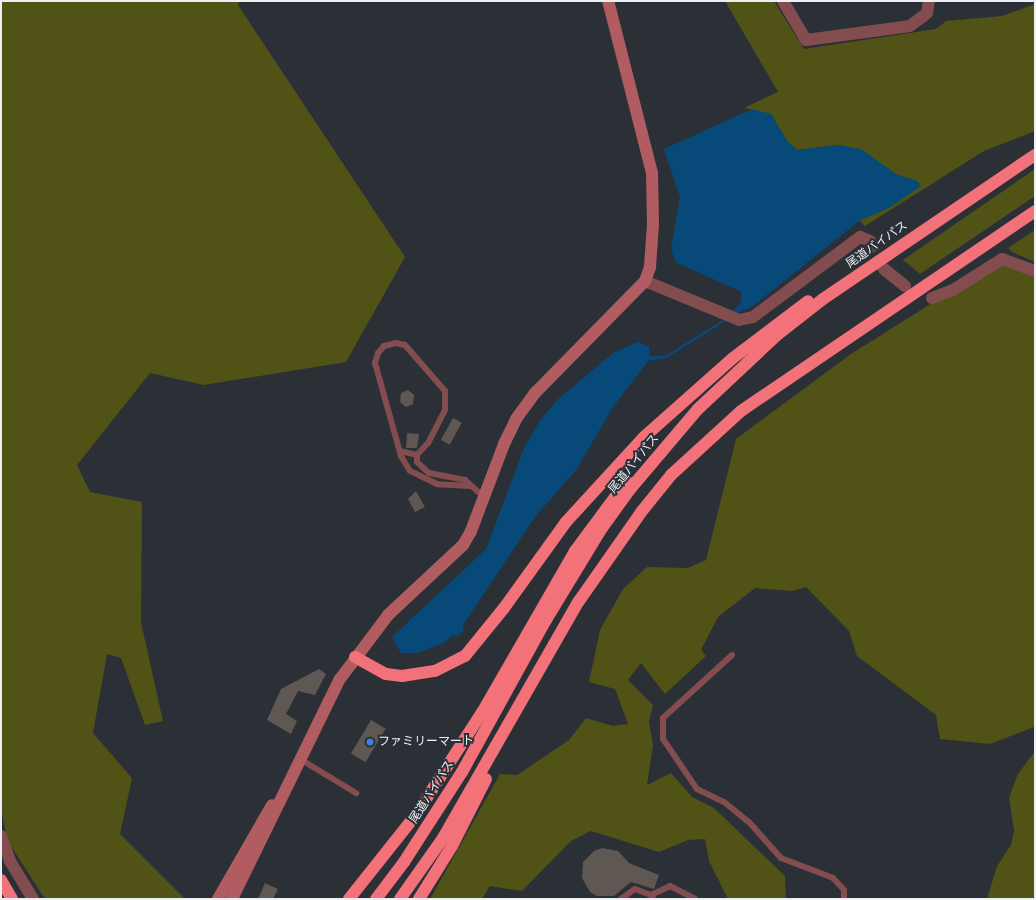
<!DOCTYPE html>
<meta charset="utf-8">
<style>
body{margin:0}
#map{position:relative;width:1036px;height:900px;overflow:hidden;background:#2b2f36;font-family:"DejaVu Sans","Noto Sans JP",sans-serif}
div>[style]{position:absolute}
.green>*{inset:0;background:#515216}
.water>*{inset:0;background:#074a79}
.building>*{inset:0;background:#5f5852;transform-origin:0 0}
.street-tunnel>*{height:12px;margin-top:-6px;transform-origin:0;background:repeating-linear-gradient(90deg,#484c52 0 12px,transparent 0 18px)}
.lane>*{height:6px;margin:-3px;padding:0 3px;transform-origin:3px;border-radius:3px;background:#834d4f}
.street>*{height:12px;margin:-6px;padding:0 6px;transform-origin:6px;border-radius:6px;background:#834d4f}
.secondary>*{height:12px;margin:-6px;padding:0 6px;transform-origin:6px;border-radius:6px;background:#b05c60}
.highway>*{height:12px;margin:-6px;padding:0 6px;transform-origin:6px;border-radius:6px;background:#f37178}
.dots>*{width:11px;height:11px;translate:-50% -50%;box-sizing:border-box;border:2px solid #2b2f36;border-radius:50%}
span{translate:-50% -50%;white-space:nowrap;text-align:center;line-height:1.15;-webkit-text-stroke:4px #2b2f36;paint-order:stroke}
.street-label{font-size:12px;color:#eceff3}
.poi-label{font-size:12px;color:#eceff3}
.left{translate:0 -50%;text-align:left}
.frame{position:absolute;inset:0;border:2px solid #eceff3;pointer-events:none}
</style>
<div id="map">
<div class="green">
<i style="clip-path:polygon(1px 1px,239px 1px,238px 5px,405px 257px,346px 362px,204px 385px,150px 373px,77px 465px,90px 492px,142px 502px,141px 622px,163px 721px,145px 725px,121px 658px,107px 654px,93px 733px,132px 778px,120px 834px,185px 899px,45px 899px,7px 840px,1px 807px)"></i>
<i style="clip-path:polygon(725px 1px,774px 1px,804px 49px,936px 29px,946px 21px,1002px 16px,1035px 4px,1035px 131px,984px 151px,865px 226px,858px 219px,838px 145px,797px 150px,787px 141px,771px 114px,744px 108px,778px 92px)"></i>
<i style="clip-path:polygon(1035px 169px,1035px 196px,920px 274px,903px 260px)"></i>
<i style="clip-path:polygon(1035px 230px,1035px 262px,1012px 252px,1008px 248px)"></i>
<i style="clip-path:polygon(1005px 263px,1035px 274px,1035px 742px,1034px 727px,990px 744px,940px 739px,936px 715px,857px 656px,849px 631px,806px 587px,792px 591px,755px 588px,718px 617px,701px 650px,706px 656px,665px 694px,641px 663px,628px 680px,653px 705px,649px 722px,653px 745px,647px 785px,671px 773px,692px 797px,714px 808px,785px 876px,786px 899px,728px 899px,709px 861px,705px 839px,688px 840px,659px 852px,591px 831px,571px 841px,522px 891px,490px 886px,482px 899px,430px 899px,500px 774px,517px 775px,569px 740px,586px 718px,613px 726px,628px 724px,615px 689px,589px 682px,600px 630px,623px 589px,647px 567px,688px 568px,706px 560px,736px 439px,851px 354px,932px 303px)"></i>
<i style="clip-path:polygon(1035px 751px,1035px 899px,987px 899px,997px 866px,1011px 845px,1014px 831px,1009px 797px,1018px 774px)"></i>
</div>
<div class="water">
<i style="clip-path:polygon(752px 109px,771px 114px,787px 141px,797px 150px,838px 145px,861px 149px,896px 174px,917px 181px,921px 186px,889px 208px,859px 221px,753px 306px,735px 314px,731px 312px,740px 304px,742px 292px,675px 262px,671px 248px,680px 197px,664px 149px)"></i>
<i style="clip-path:polygon(723px 320px,726px 321px,666px 358px,648px 361px,613px 407px,576px 470px,535px 517px,463px 625px,464px 630px,459px 636px,453px 635px,444px 643px,417px 653px,401px 653px,392px 637px,486px 549px,524px 448px,541px 419px,557px 400px,613px 353px,637px 342px,649px 346px,650px 356px,665px 356px)"></i>
</div>
<div class="building">
<i style="clip-path:polygon(408px 390px,414px 395px,413px 404px,406px 407px,400px 402px,401px 393px)"></i>
<i style="left:453px;top:418px;width:10px;height:25px;rotate:29deg"></i>
<i style="clip-path:polygon(407px 433px,419px 434px,417px 448px,406px 448px)"></i>
<i style="clip-path:polygon(416px 491px,425px 507px,415px 512px,408px 499px)"></i>
<i style="clip-path:polygon(319px 669px,326px 674px,315px 695px,298px 691px,286px 714px,297px 721px,291px 734px,267px 720px,281px 689px)"></i>
<i style="left:371px;top:720px;width:17px;height:39px;rotate:31deg"></i>
<i style="clip-path:polygon(602px 848px,618px 851px,629px 863px,659px 875px,654px 889px,631px 882px,614px 896px,597px 896px,590px 892px,582px 878px,583px 862px,594px 851px)"></i>
<i style="clip-path:polygon(265px 883px,278px 889px,273px 899px,258px 899px)"></i>
</div>
<div class="street-tunnel">
<i style="left:870px;top:241px;width:31px;rotate:65deg"></i>
</div>
<div class="lane">
<i style="left:400px;top:451px;width:17px;rotate:13deg"></i>
<i style="left:471px;top:486px;width:34px;rotate:-177deg"></i>
<i style="left:437px;top:484px;width:30px;rotate:-154deg"></i>
<i style="left:410px;top:471px;width:17px;rotate:-121deg"></i>
<i style="left:401px;top:456px;width:97px;rotate:-105.6deg"></i>
<i style="left:375px;top:363px;width:10px;rotate:-73deg"></i>
<i style="left:378px;top:353px;width:9px;rotate:-49deg"></i>
<i style="left:384px;top:346px;width:12px;rotate:-14deg"></i>
<i style="left:396px;top:343px;width:9px;rotate:13deg"></i>
<i style="left:405px;top:345px;width:61px;rotate:49deg"></i>
<i style="left:445px;top:391px;width:19px;rotate:90deg"></i>
<i style="left:445px;top:410px;width:37px;rotate:117deg"></i>
<i style="left:428px;top:443px;width:16px;rotate:133deg"></i>
<i style="left:417px;top:455px;width:7px;rotate:90deg"></i>
<i style="left:417px;top:462px;width:16px;rotate:43deg"></i>
<i style="left:429px;top:473px;width:37px;rotate:11deg"></i>
<i style="left:465px;top:480px;width:25px;rotate:42deg"></i>
<i style="left:732px;top:655px;width:93px;rotate:137.6deg"></i>
<i style="left:663px;top:718px;width:21px;rotate:90deg"></i>
<i style="left:663px;top:739px;width:60px;rotate:55.8deg"></i>
<i style="left:697px;top:789px;width:30px;rotate:26deg"></i>
<i style="left:724px;top:802px;width:32px;rotate:39deg"></i>
<i style="left:749px;top:822px;width:48px;rotate:48.4deg"></i>
<i style="left:781px;top:858px;width:56px;rotate:21deg"></i>
<i style="left:833px;top:878px;width:16px;rotate:47deg"></i>
<i style="left:844px;top:890px;width:9px;rotate:90deg"></i>
<i style="left:300px;top:759px;width:66px;rotate:31.3deg"></i>
<i style="left:621px;top:899px;width:17px;rotate:-36deg"></i>
<i style="left:635px;top:889px;width:19px;rotate:21deg"></i>
<i style="left:652px;top:899px;width:5px;rotate:-79deg"></i>
<i style="left:653px;top:894px;width:19px;rotate:-25deg"></i>
<i style="left:670px;top:886px;width:28px;rotate:27deg"></i>
</div>
<div class="street">
<i style="left:783px;top:1px;width:45px;rotate:59.5deg"></i>
<i style="left:806px;top:40px;width:105px;rotate:-7.7deg"></i>
<i style="left:910px;top:26px;width:21px;rotate:-37deg"></i>
<i style="left:927px;top:13px;width:12px;rotate:-81deg"></i>
<i style="left:884px;top:269px;width:27px;rotate:39deg"></i>
<i style="left:645px;top:281px;width:102px;rotate:22.5deg"></i>
<i style="left:739px;top:320px;width:14px;rotate:-12deg"></i>
<i style="left:753px;top:317px;width:134px;rotate:-36.8deg"></i>
<i style="left:860px;top:237px;width:11px;rotate:22deg"></i>
<i style="left:932px;top:298px;width:22px;rotate:-21deg"></i>
<i style="left:953px;top:290px;width:58px;rotate:-32.3deg"></i>
<i style="left:1002px;top:259px;width:35px;rotate:20deg"></i>
<i style="left:1px;top:836px;width:27px;rotate:70deg"></i>
<i style="left:10px;top:861px;width:44px;rotate:58.8deg"></i>
</div>
<div class="secondary">
<i style="left:218px;top:899px;width:108px;rotate:-60.1deg"></i>
<i style="left:232px;top:899px;width:245px;rotate:-63.9deg"></i>
<i style="left:340px;top:679px;width:80px;rotate:-53.1deg"></i>
<i style="left:388px;top:615px;width:103px;rotate:-43deg"></i>
<i style="left:463px;top:545px;width:16px;rotate:-60deg"></i>
<i style="left:471px;top:531px;width:93px;rotate:-69.2deg"></i>
<i style="left:504px;top:444px;width:28px;rotate:-64deg"></i>
<i style="left:516px;top:419px;width:32px;rotate:-54deg"></i>
<i style="left:535px;top:393px;width:157px;rotate:-45.5deg"></i>
<i style="left:645px;top:281px;width:15px;rotate:-70deg"></i>
<i style="left:650px;top:267px;width:43px;rotate:-86deg"></i>
<i style="left:653px;top:224px;width:51px;rotate:-91.1deg"></i>
<i style="left:652px;top:173px;width:178px;rotate:-104.3deg"></i>
</div>
<div class="highway">
<i style="left:355px;top:657px;width:35px;rotate:29deg"></i>
<i style="left:386px;top:674px;width:16px;rotate:7deg"></i>
<i style="left:402px;top:676px;width:33px;rotate:-9deg"></i>
<i style="left:435px;top:671px;width:34px;rotate:-27deg"></i>
<i style="left:465px;top:656px;width:62px;rotate:-50.9deg"></i>
<i style="left:504px;top:608px;width:106px;rotate:-54.2deg"></i>
<i style="left:566px;top:522px;width:115px;rotate:-47.5deg"></i>
<i style="left:644px;top:437px;width:119px;rotate:-41.6deg"></i>
<i style="left:733px;top:358px;width:94px;rotate:-37.2deg"></i>
<i style="left:1px;top:880px;width:22px;rotate:60deg"></i>
<i style="left:349px;top:899px;width:106px;rotate:-51.5deg"></i>
<i style="left:415px;top:816px;width:125px;rotate:-57.1deg"></i>
<i style="left:483px;top:711px;width:185px;rotate:-60.1deg"></i>
<i style="left:575px;top:551px;width:87px;rotate:-53.4deg"></i>
<i style="left:376px;top:899px;width:46px;rotate:-52.9deg"></i>
<i style="left:404px;top:862px;width:107px;rotate:-57.2deg"></i>
<i style="left:462px;top:772px;width:174px;rotate:-61.1deg"></i>
<i style="left:546px;top:620px;width:108px;rotate:-58.7deg"></i>
<i style="left:602px;top:528px;width:49px;rotate:-54.1deg"></i>
<i style="left:631px;top:488px;width:104px;rotate:-49.7deg"></i>
<i style="left:698px;top:409px;width:108px;rotate:-43.1deg"></i>
<i style="left:777px;top:335px;width:58px;rotate:-38deg"></i>
<i style="left:823px;top:299px;width:256px;rotate:-34.2deg"></i>
<i style="left:400px;top:899px;width:75px;rotate:-54.8deg"></i>
<i style="left:443px;top:838px;width:273px;rotate:-60.2deg"></i>
<i style="left:579px;top:601px;width:110px;rotate:-55deg"></i>
<i style="left:642px;top:511px;width:46px;rotate:-51.1deg"></i>
<i style="left:671px;top:475px;width:95px;rotate:-42.4deg"></i>
<i style="left:741px;top:411px;width:356px;rotate:-34.2deg"></i>
<i style="left:419px;top:899px;width:62px;rotate:-58.1deg"></i>
<i style="left:452px;top:846px;width:75px;rotate:-63.1deg"></i>
</div>
<div class="dots">
<i style="left:370px;top:742px;background:#3f7fe0"></i>
</div>
<div class="street-label">
<span style="left:877px;top:245px;rotate:-35deg">尾道バイパス</span>
<span style="left:634px;top:464px;rotate:-51deg">尾道バイパス</span>
<span style="left:432px;top:792px;rotate:-58deg">尾道バイパス</span>
</div>
<div class="poi-label">
<span class="left" style="left:378px;top:742px">ファミリーマート</span>
</div>
<div class="frame"></div>
</div>
